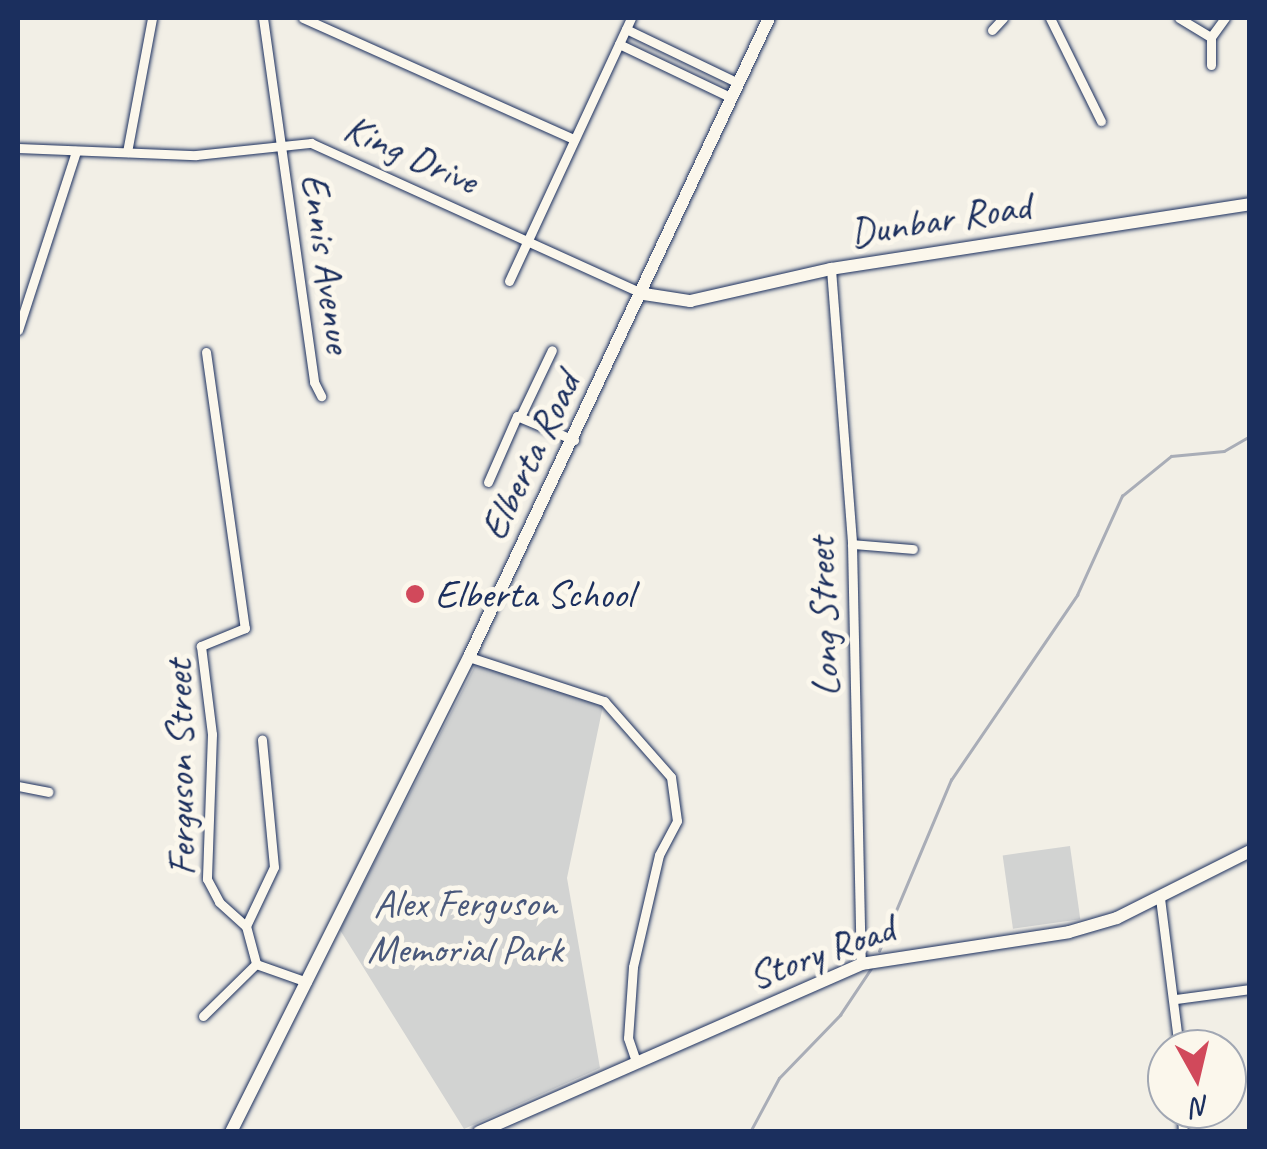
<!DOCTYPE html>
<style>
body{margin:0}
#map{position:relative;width:1267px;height:1149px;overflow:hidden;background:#f2efe6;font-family:Caveat,sans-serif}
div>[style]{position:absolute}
.green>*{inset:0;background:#d2d3d2;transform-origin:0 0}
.stream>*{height:2.5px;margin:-1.25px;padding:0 1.25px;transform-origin:1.25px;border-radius:1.25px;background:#a9adb7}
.roads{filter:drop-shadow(0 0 2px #1b2f5e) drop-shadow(0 0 2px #1b2f5e)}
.street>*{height:9px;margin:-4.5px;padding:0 4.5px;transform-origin:4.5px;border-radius:4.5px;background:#fbf7ec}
.secondary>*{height:12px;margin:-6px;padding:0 6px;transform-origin:6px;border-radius:6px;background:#fbf7ec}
.dots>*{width:28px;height:28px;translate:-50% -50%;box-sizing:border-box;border:5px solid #fbf7ec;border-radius:50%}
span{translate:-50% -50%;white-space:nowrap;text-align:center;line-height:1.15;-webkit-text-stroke:10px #fbf7ec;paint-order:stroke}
.street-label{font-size:40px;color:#1b2f5e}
.poi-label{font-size:40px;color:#1b2f5e}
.left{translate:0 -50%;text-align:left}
.park-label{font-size:40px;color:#49587b}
.frame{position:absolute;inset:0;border:20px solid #1b2f5e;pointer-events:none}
.north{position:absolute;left:1147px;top:1029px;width:100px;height:100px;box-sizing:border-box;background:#fbf7ec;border:2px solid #a1a7b3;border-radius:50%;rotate:172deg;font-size:28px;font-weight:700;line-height:40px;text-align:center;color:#1b2f5e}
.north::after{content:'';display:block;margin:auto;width:35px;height:45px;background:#d1495b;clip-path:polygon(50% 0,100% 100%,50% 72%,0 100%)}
</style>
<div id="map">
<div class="green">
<i style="clip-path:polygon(476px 664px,603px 706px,567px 878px,600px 1068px,464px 1129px,340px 930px)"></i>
<i style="left:1070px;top:846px;width:74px;height:68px;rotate:82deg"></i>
</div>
<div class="stream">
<i style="left:879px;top:951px;width:186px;rotate:-67.2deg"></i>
<i style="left:951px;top:780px;width:224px;rotate:-55.7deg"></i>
<i style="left:1077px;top:595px;width:109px;rotate:-65.6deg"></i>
<i style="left:1122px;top:496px;width:63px;rotate:-39.2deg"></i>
<i style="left:1171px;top:456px;width:53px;rotate:-5.4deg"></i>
<i style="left:1224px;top:451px;width:30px;rotate:-30deg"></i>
<i style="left:750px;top:1132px;width:61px;rotate:-61.8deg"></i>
<i style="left:779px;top:1078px;width:88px;rotate:-45.9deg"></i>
<i style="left:840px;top:1015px;width:58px;rotate:-56.3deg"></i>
</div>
<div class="roads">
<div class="street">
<i style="left:263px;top:18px;width:368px;rotate:82deg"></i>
<i style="left:314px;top:382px;width:16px;rotate:63deg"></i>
<i style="left:303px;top:18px;width:297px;rotate:24.1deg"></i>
<i style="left:1050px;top:18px;width:115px;rotate:63.7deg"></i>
<i style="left:1179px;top:18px;width:37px;rotate:31deg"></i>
<i style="left:626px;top:29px;width:124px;rotate:25.7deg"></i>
<i style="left:992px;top:30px;width:16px;rotate:-47deg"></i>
<i style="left:619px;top:44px;width:125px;rotate:25.5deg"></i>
<i style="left:1211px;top:65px;width:28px;rotate:-90deg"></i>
<i style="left:1211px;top:37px;width:24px;rotate:-54deg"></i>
<i style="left:18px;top:148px;width:178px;rotate:2.3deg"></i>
<i style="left:196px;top:155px;width:116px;rotate:-6deg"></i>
<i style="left:311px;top:143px;width:362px;rotate:24.4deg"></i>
<i style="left:127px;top:152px;width:136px;rotate:-79.4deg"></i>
<i style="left:831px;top:269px;width:276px;rotate:85.6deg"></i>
<i style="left:852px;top:544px;width:420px;rotate:88.8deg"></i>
<i style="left:509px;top:281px;width:290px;rotate:-65.1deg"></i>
<i style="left:18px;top:330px;width:188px;rotate:-72deg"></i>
<i style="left:206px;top:352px;width:279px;rotate:82deg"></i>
<i style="left:245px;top:628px;width:48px;rotate:157.8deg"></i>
<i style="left:201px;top:646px;width:89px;rotate:82.9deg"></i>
<i style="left:212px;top:734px;width:145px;rotate:92deg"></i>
<i style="left:207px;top:879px;width:26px;rotate:62deg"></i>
<i style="left:219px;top:902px;width:36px;rotate:42deg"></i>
<i style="left:246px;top:926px;width:39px;rotate:75deg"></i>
<i style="left:256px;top:964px;width:54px;rotate:19.4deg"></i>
<i style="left:520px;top:417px;width:74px;rotate:-64.5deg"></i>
<i style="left:488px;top:482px;width:72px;rotate:-66.3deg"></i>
<i style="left:517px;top:416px;width:62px;rotate:22.8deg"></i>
<i style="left:852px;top:544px;width:61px;rotate:4.7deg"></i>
<i style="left:469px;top:657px;width:142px;rotate:18.1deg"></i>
<i style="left:604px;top:701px;width:101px;rotate:48.6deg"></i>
<i style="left:671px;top:777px;width:44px;rotate:82.2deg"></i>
<i style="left:677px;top:821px;width:38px;rotate:118deg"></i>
<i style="left:659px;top:855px;width:115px;rotate:103.1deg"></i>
<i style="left:633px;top:967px;width:71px;rotate:94deg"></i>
<i style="left:628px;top:1038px;width:24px;rotate:71deg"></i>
<i style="left:18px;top:786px;width:31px;rotate:11deg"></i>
<i style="left:1160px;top:898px;width:152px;rotate:82.8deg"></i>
<i style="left:246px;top:926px;width:65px;rotate:-64.6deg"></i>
<i style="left:274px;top:867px;width:128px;rotate:-95.4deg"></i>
<i style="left:1176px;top:999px;width:75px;rotate:-7.7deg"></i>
<i style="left:203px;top:1016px;width:74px;rotate:-44.5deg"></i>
<i style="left:1182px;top:1109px;width:23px;rotate:88deg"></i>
</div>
<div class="secondary">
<i style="left:644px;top:294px;width:47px;rotate:8.7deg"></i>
<i style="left:690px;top:301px;width:145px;rotate:-12.8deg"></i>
<i style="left:831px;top:269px;width:424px;rotate:-8.8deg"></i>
<i style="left:231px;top:1132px;width:531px;rotate:-63.39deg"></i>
<i style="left:469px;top:657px;width:706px;rotate:-64.85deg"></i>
<i style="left:479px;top:1132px;width:417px;rotate:-23.7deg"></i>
<i style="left:861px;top:964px;width:210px;rotate:-8.7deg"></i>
<i style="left:1069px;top:932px;width:50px;rotate:-16.3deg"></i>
<i style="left:1117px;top:918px;width:149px;rotate:-26.7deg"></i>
</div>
</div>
<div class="dots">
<i style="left:415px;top:594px;background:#d1495b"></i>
</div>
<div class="street-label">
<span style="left:411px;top:154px;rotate:24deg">King Drive</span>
<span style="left:940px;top:219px;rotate:-9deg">Dunbar Road</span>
<span style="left:327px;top:263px;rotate:82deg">Ennis Avenue</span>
<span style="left:530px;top:456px;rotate:-64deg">Elberta Road</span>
<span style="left:823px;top:617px;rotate:-92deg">Long Street</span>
<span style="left:180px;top:768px;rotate:-91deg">Ferguson Street</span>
<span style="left:821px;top:952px;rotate:-20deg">Story Road</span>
</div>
<div class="poi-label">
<span class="left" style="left:435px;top:594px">Elberta School</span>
</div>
<div class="park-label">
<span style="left:465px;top:926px">Alex Ferguson<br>Memorial Park</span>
</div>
<div class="frame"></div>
<div class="north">N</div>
</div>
